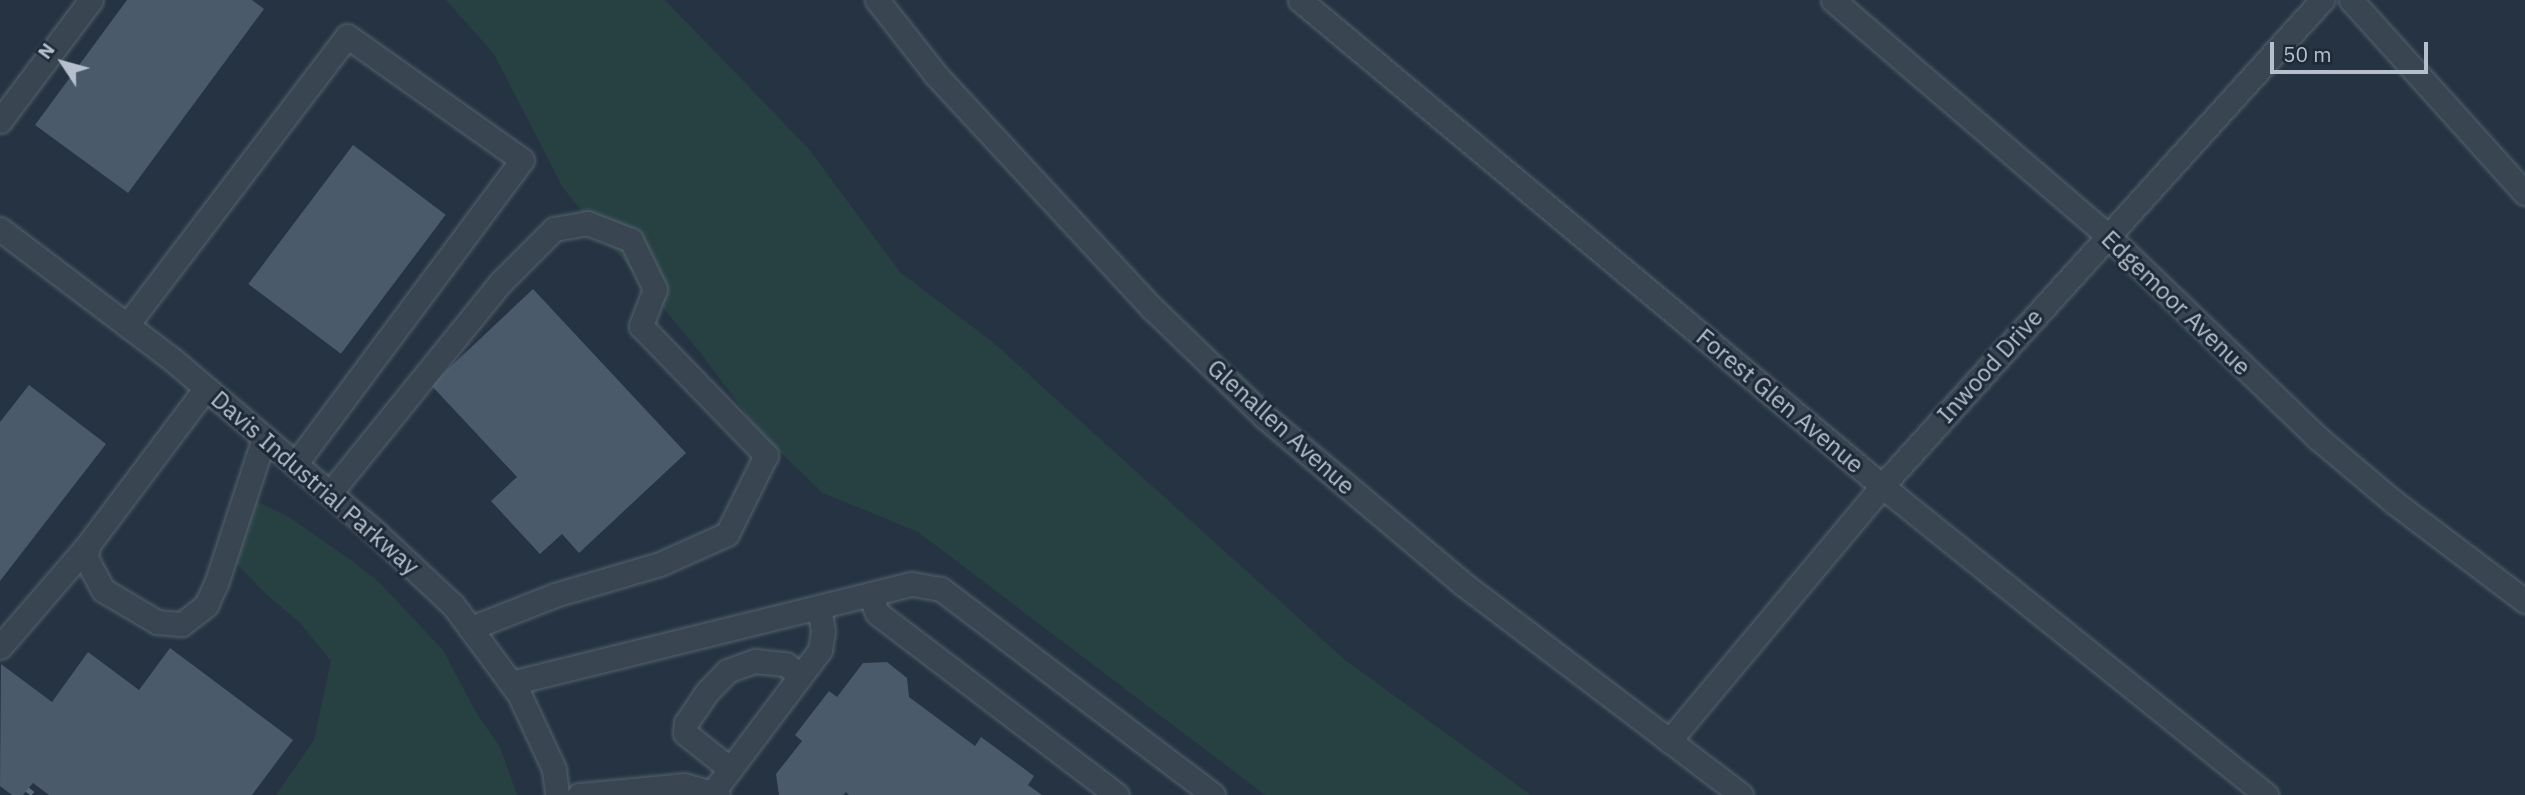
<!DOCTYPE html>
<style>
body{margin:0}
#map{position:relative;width:2525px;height:795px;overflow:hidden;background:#253342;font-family:"IBM Plex Sans",sans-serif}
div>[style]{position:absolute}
.green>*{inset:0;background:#274143}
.building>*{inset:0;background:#4b5a6b;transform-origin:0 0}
.roads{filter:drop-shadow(0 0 2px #57636f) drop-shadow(0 0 2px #57636f)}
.minor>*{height:23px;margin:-11.5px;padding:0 11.5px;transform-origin:11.5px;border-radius:11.5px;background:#394551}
.rail>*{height:5px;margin-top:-2.5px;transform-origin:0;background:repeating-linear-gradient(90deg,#5b6978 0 7px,transparent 0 14px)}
span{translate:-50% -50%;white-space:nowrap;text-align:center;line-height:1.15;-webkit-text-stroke:6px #1e2a37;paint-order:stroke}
.street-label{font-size:24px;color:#b6c0cc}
.north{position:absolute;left:28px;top:28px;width:70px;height:70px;-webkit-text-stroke:5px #1e2a37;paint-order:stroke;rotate:306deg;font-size:19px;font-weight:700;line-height:28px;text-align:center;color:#b6c0cc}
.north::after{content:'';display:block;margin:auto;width:24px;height:32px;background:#b6c0cc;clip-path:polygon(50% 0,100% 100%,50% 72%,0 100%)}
.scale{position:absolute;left:2270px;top:42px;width:158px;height:32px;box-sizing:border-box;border:4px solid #b6c0cc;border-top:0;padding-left:9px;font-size:21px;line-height:24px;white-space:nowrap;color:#b6c0cc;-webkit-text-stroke:5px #1e2a37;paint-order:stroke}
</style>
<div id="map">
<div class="green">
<i style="clip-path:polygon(446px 0,665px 0,808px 148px,900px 272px,995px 344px,1345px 660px,1531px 795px,1265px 795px,918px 532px,823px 493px,762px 435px,699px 351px,563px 188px,494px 54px)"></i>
<i style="clip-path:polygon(252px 499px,287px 516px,354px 562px,380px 583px,443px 650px,477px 714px,500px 747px,517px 795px,276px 795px,314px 740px,331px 661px,299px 622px,266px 594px,233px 560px)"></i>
</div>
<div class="building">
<i style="clip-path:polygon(127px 0,252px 0,264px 9px,128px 193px,35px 125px)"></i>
<i style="left:353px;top:145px;width:116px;height:174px;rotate:37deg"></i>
<i style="clip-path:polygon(533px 289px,686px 453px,579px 553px,562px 534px,540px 554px,491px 501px,517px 477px,431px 385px)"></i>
<i style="clip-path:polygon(29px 385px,106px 444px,0 581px,0 422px)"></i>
<i style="clip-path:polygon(170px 648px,293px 740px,252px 795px,49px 795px,33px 783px,23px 795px,12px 795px,0 786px,1px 664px,52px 702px,88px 652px,139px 690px)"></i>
<i style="clip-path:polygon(887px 662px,907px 678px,909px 697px,975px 746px,981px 737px,1034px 776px,1028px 785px,1042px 795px,849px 795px,846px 792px,843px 795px,779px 795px,776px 774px,802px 741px,795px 735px,829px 691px,837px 697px,863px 663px)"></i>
</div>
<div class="roads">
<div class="minor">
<i style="left:877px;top:0;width:95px;rotate:51.8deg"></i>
<i style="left:936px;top:75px;width:318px;rotate:47.2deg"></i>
<i style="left:1152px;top:308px;width:157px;rotate:44deg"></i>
<i style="left:1265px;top:417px;width:258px;rotate:40.1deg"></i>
<i style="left:1462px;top:583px;width:350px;rotate:37.2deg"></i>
<i style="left:1300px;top:0;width:758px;rotate:39.86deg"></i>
<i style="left:1882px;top:486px;width:493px;rotate:38.8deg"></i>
<i style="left:1833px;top:0;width:361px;rotate:40.6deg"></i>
<i style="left:2107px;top:235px;width:293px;rotate:43.9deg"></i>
<i style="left:2318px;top:438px;width:99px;rotate:40.1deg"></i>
<i style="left:2394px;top:502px;width:164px;rotate:37.1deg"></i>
<i style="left:2351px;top:0;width:260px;rotate:48deg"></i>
<i style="left:0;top:121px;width:151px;rotate:-53.1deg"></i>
<i style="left:0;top:229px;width:217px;rotate:37.1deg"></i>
<i style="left:173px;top:360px;width:267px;rotate:40.4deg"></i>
<i style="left:376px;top:533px;width:105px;rotate:43.1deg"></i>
<i style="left:453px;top:605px;width:111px;rotate:53.4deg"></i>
<i style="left:519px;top:694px;width:83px;rotate:65deg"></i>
<i style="left:554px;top:769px;width:26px;rotate:83deg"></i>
<i style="left:127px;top:325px;width:363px;rotate:-52.7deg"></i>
<i style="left:347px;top:36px;width:214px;rotate:35.3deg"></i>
<i style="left:522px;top:160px;width:379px;rotate:126.7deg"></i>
<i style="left:330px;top:493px;width:272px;rotate:-51deg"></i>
<i style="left:501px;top:282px;width:75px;rotate:-45deg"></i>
<i style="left:554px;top:229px;width:34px;rotate:-10deg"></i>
<i style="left:587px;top:223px;width:47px;rotate:21.1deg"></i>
<i style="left:631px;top:240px;width:55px;rotate:63.9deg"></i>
<i style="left:655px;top:289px;width:40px;rotate:111deg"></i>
<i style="left:641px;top:326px;width:180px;rotate:45.9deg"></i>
<i style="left:766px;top:455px;width:88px;rotate:116.3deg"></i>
<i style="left:727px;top:534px;width:73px;rotate:155.9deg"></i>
<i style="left:660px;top:564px;width:109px;rotate:163.6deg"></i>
<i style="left:555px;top:595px;width:90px;rotate:158.6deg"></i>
<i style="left:88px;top:545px;width:13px;rotate:99deg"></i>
<i style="left:86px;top:558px;width:36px;rotate:62deg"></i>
<i style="left:103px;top:590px;width:63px;rotate:30.7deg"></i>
<i style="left:157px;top:622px;width:25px;rotate:5deg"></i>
<i style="left:182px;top:624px;width:31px;rotate:-38deg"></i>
<i style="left:206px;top:605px;width:23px;rotate:-65deg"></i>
<i style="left:216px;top:584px;width:154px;rotate:-71.8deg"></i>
<i style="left:870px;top:594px;width:20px;rotate:70deg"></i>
<i style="left:877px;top:613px;width:301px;rotate:37.2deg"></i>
<i style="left:0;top:647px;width:135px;rotate:-49.2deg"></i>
<i style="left:88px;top:545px;width:196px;rotate:-53.1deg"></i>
<i style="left:511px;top:683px;width:413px;rotate:-13.9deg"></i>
<i style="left:912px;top:584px;width:29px;rotate:10deg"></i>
<i style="left:941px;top:589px;width:341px;rotate:37.1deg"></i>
<i style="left:1669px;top:741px;width:332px;rotate:-50.1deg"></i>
<i style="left:1882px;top:486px;width:656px;rotate:-47.84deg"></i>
<i style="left:729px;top:768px;width:56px;rotate:-141.5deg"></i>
<i style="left:685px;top:733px;width:10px;rotate:-84deg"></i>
<i style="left:686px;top:723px;width:37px;rotate:-56deg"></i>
<i style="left:707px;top:692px;width:29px;rotate:-46deg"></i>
<i style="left:727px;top:671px;width:30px;rotate:-20deg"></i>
<i style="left:755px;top:661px;width:31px;rotate:6deg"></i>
<i style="left:786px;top:664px;width:19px;rotate:43deg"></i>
<i style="left:713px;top:792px;width:178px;rotate:-53deg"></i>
<i style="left:820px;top:650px;width:19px;rotate:-81deg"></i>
<i style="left:823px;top:631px;width:24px;rotate:-99deg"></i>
<i style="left:579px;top:795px;width:105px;rotate:-5.4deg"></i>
<i style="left:684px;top:785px;width:35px;rotate:16deg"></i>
</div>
</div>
<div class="rail">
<i style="left:27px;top:789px;width:10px;rotate:37deg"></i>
</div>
<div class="street-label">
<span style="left:2176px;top:303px;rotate:44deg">Edgemoor Avenue</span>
<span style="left:1990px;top:366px;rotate:-48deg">Inwood Drive</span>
<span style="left:1780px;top:401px;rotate:40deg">Forest Glen Avenue</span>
<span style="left:1281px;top:427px;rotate:42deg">Glenallen Avenue</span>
<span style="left:315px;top:483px;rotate:41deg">Davis Industrial Parkway</span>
</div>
<div class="north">N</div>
<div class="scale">50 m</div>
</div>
